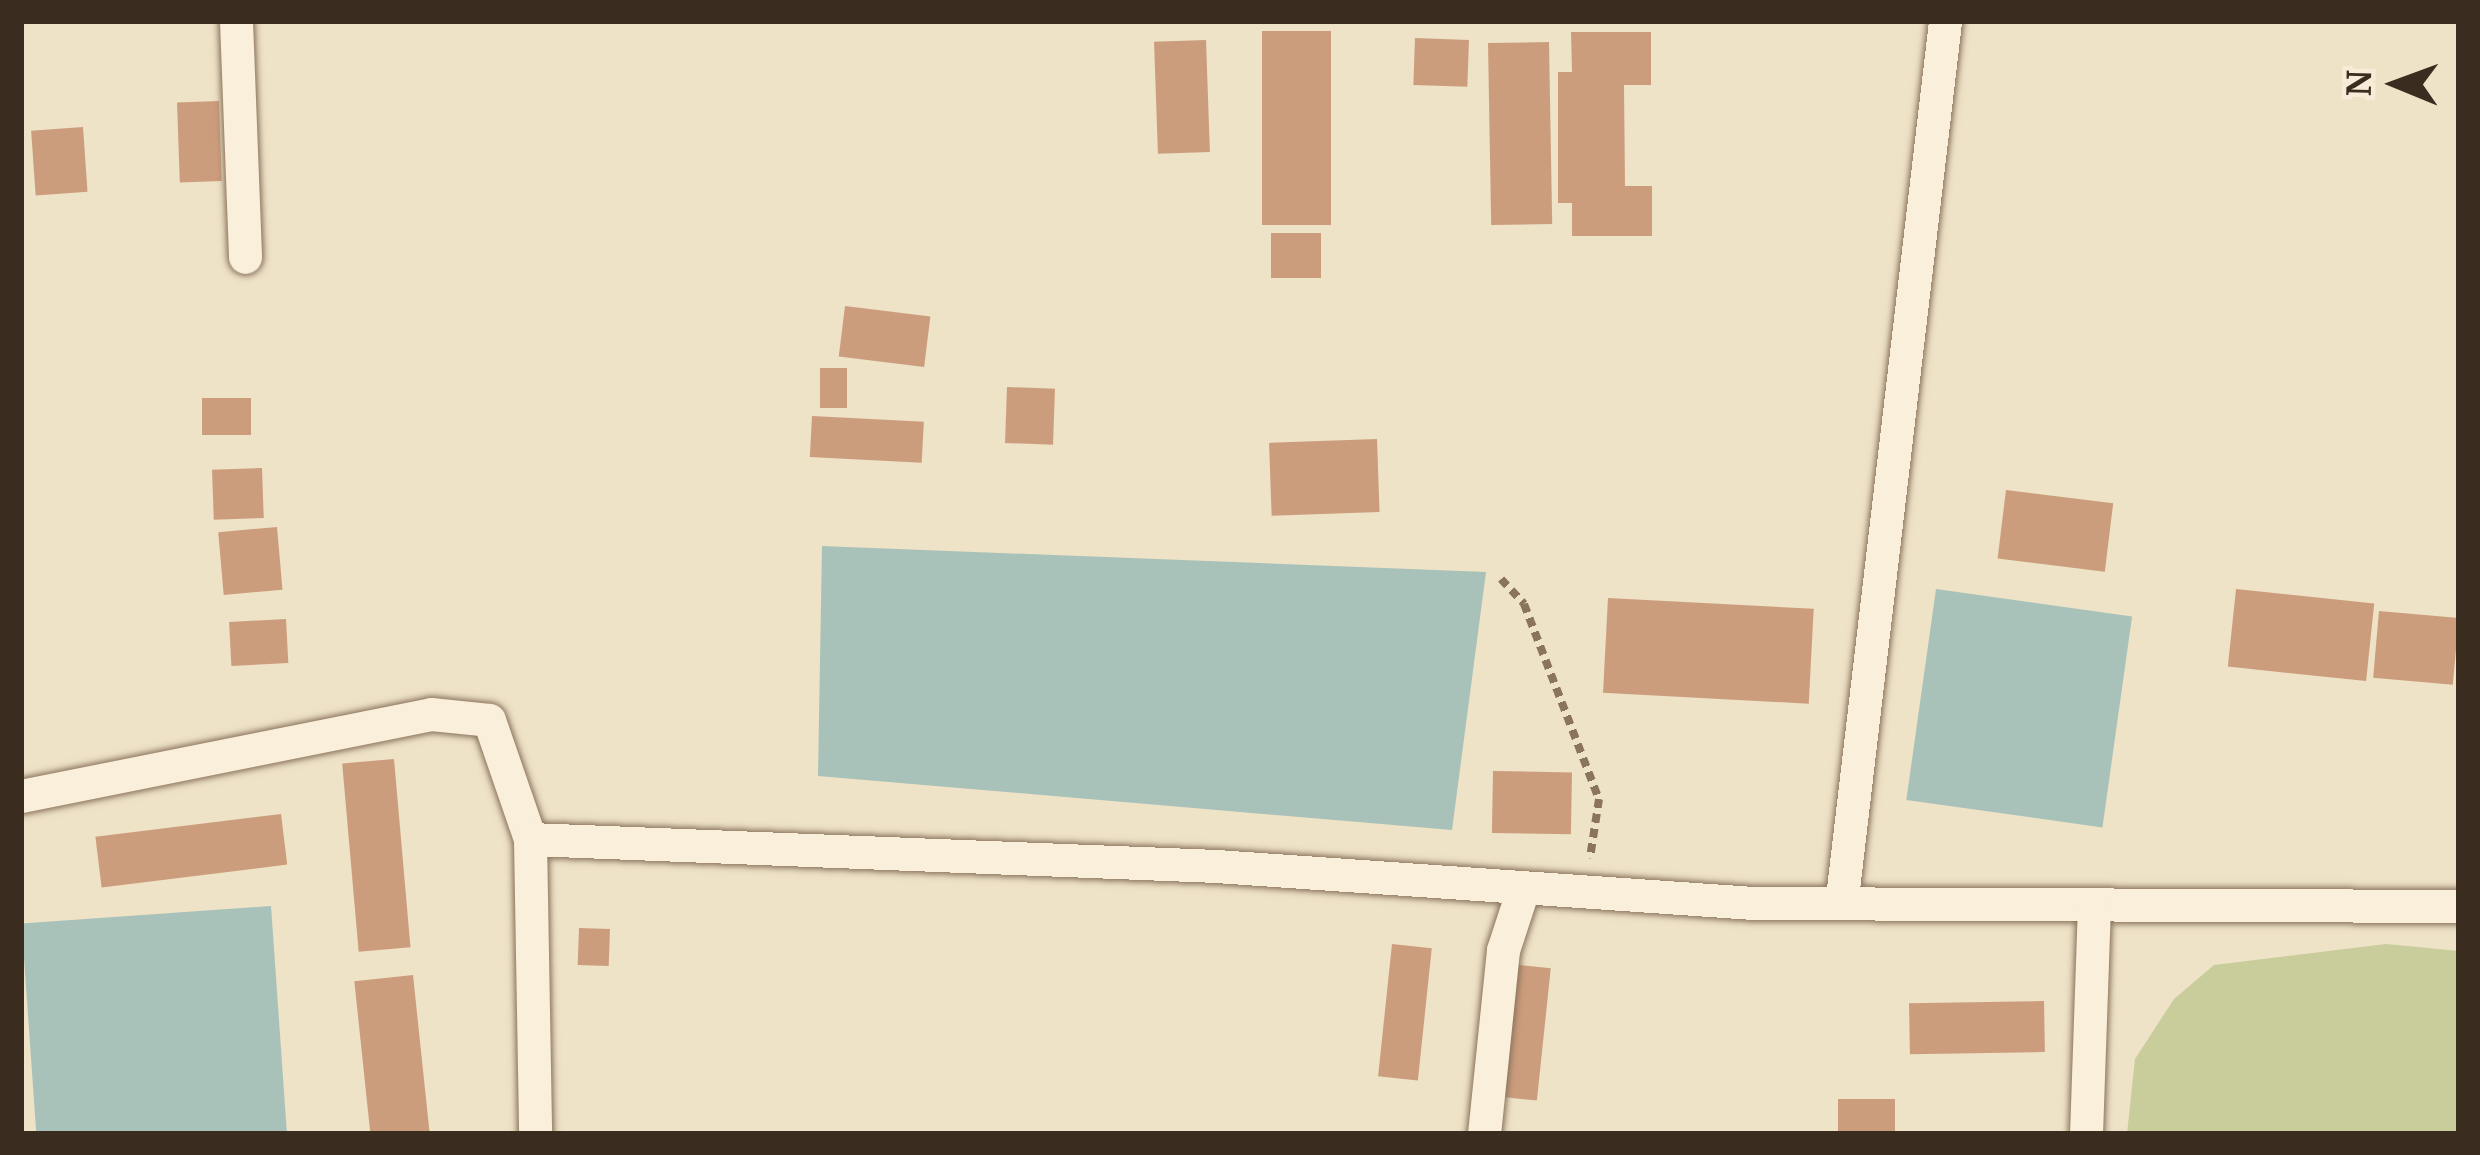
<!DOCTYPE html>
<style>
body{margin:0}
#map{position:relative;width:2480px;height:1155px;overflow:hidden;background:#eee2c7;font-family:Merriweather,serif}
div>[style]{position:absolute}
.green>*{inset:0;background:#c8cd9b}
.water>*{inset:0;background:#a8c2ba;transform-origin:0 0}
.building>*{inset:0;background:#cc9d7d;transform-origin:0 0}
.path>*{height:8px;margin-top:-4px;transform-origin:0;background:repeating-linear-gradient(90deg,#8a745c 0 9px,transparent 0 15px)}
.roads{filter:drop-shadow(0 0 3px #8a745c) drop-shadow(0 0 3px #8a745c)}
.street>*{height:33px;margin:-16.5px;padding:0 16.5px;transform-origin:16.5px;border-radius:16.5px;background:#f9efdb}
span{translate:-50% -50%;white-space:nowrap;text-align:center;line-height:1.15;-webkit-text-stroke:12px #f6ecd7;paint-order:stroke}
.frame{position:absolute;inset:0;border:24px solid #3b2c20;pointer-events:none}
.north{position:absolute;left:2336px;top:24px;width:120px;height:120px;-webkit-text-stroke:9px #f6ecd7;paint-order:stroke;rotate:271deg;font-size:33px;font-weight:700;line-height:48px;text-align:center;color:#3b2c20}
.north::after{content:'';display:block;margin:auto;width:42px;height:54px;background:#3b2c20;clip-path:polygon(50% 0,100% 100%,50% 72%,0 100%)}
</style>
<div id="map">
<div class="green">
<i style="clip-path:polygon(2386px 944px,2459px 951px,2459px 1134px,2127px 1134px,2135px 1059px,2174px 999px,2214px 965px)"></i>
</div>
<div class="water">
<i style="clip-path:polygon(822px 546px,1486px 572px,1452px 830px,818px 776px)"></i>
<i style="left:1936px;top:589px;width:198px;height:213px;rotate:8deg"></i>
<i style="left:271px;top:906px;width:228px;height:250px;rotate:86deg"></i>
</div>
<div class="building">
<i style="left:1262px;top:31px;width:69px;height:194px"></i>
<i style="clip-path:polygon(1571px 32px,1651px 32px,1651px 85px,1624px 85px,1625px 186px,1652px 186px,1652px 236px,1572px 236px,1572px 203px,1558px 203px,1558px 72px,1572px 72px)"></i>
<i style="left:1415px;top:38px;width:54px;height:47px;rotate:2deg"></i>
<i style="left:1206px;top:40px;width:112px;height:52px;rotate:88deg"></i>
<i style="left:1549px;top:42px;width:182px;height:61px;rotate:89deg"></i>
<i style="left:219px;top:101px;width:80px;height:42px;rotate:88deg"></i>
<i style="left:83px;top:127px;width:65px;height:52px;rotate:86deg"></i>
<i style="left:1271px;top:233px;width:50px;height:45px"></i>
<i style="left:845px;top:306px;width:86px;height:51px;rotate:7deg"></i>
<i style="left:820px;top:368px;width:27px;height:40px"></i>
<i style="left:1007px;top:387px;width:48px;height:56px;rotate:2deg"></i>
<i style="left:202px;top:398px;width:49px;height:37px"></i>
<i style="left:812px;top:416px;width:112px;height:41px;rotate:3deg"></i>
<i style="left:1377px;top:439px;width:73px;height:108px;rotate:88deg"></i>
<i style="left:262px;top:468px;width:50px;height:50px;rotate:88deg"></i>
<i style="left:2006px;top:490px;width:108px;height:69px;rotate:7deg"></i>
<i style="left:277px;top:527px;width:63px;height:59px;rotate:85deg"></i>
<i style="left:2236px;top:589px;width:139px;height:78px;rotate:6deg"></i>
<i style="left:1608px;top:598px;width:206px;height:95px;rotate:3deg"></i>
<i style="left:2379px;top:611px;width:80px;height:67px;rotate:5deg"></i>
<i style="left:286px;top:619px;width:44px;height:57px;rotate:87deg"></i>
<i style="left:394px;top:759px;width:189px;height:52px;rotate:85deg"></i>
<i style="left:1493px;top:771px;width:79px;height:62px;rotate:1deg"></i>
<i style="left:281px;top:814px;width:51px;height:187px;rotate:83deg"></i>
<i style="left:579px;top:928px;width:31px;height:37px;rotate:2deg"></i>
<i style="left:1392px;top:944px;width:40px;height:133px;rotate:6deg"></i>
<i style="left:1510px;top:964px;width:41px;height:133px;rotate:6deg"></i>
<i style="left:413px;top:975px;width:160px;height:59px;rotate:84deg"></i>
<i style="left:2044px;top:1001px;width:51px;height:135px;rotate:89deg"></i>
<i style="left:1838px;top:1099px;width:57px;height:35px"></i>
</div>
<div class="path">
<i style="left:1501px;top:579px;width:34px;rotate:47deg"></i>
<i style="left:1524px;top:604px;width:209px;rotate:69deg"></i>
<i style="left:1599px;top:799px;width:60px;rotate:98.7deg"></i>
</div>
<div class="roads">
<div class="street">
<i style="left:236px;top:21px;width:236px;rotate:87.8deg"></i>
<i style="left:21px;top:796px;width:418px;rotate:-11.3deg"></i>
<i style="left:431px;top:714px;width:58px;rotate:5.9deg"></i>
<i style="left:489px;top:720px;width:126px;rotate:71deg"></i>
<i style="left:530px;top:839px;width:687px;rotate:2.25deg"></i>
<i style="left:1216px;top:866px;width:538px;rotate:3.94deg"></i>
<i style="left:1753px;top:903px;width:706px;rotate:0.24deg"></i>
<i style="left:530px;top:839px;width:295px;rotate:89deg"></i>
<i style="left:1842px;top:897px;width:882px;rotate:-83.29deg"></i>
<i style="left:1484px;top:1134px;width:185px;rotate:-84.1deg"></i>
<i style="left:1503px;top:950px;width:61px;rotate:-71.9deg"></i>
<i style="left:2086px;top:1134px;width:224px;rotate:-88deg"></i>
</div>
</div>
<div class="frame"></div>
<div class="north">N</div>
</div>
